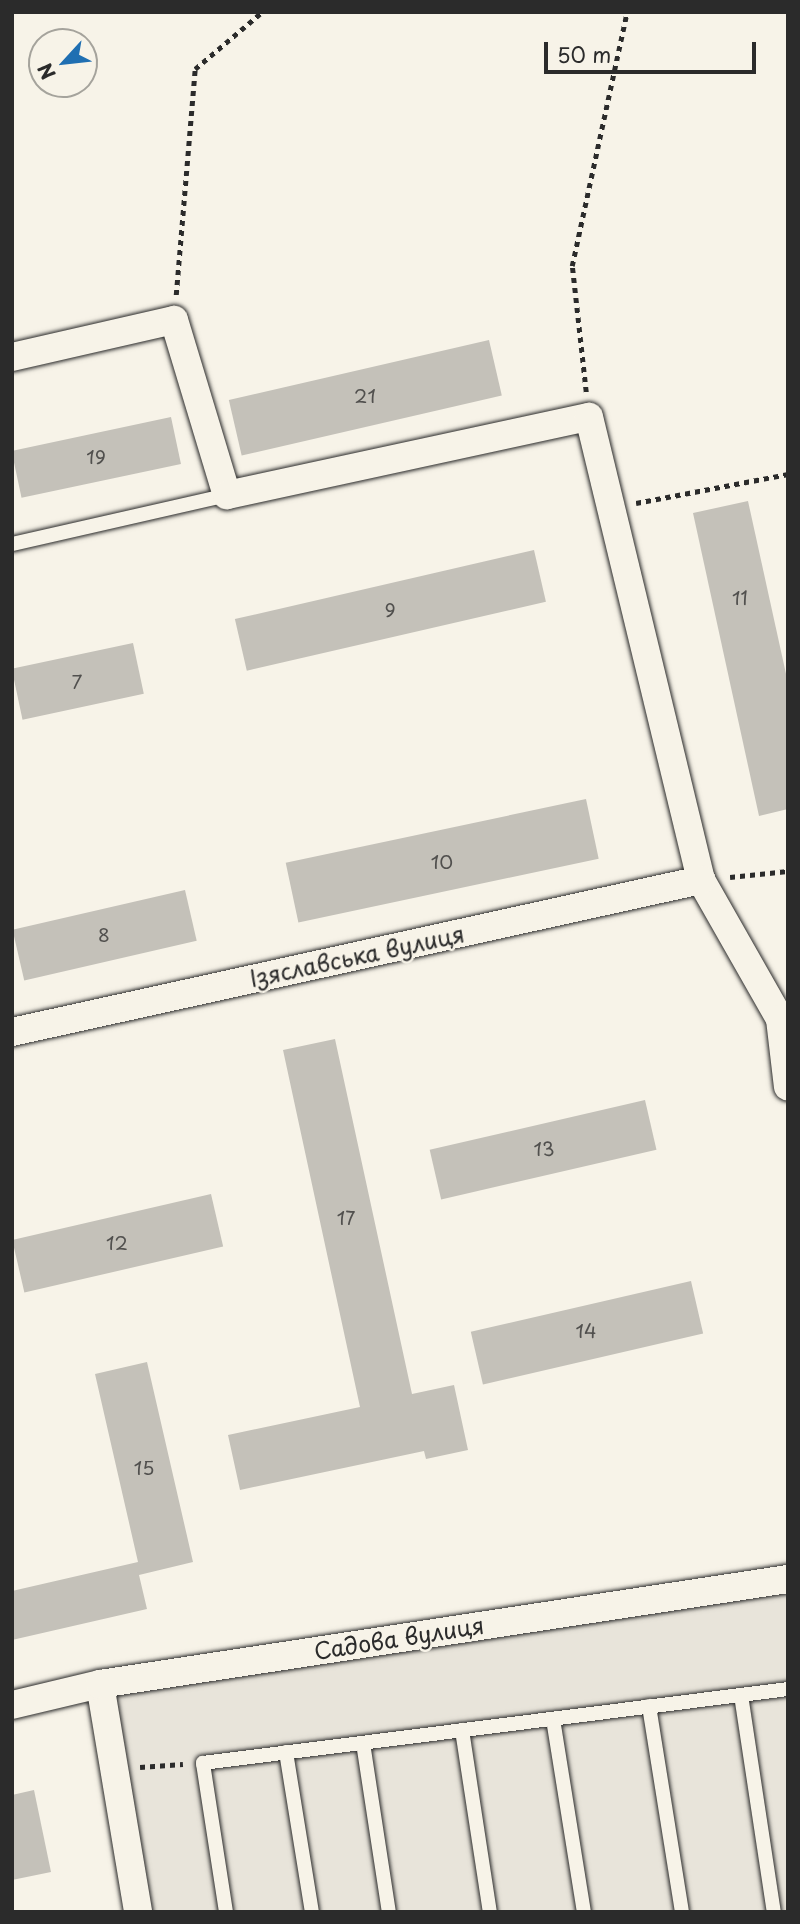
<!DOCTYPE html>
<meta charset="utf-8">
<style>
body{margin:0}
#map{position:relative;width:800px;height:1924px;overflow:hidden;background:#f7f3e8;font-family:"Playpen Sans",sans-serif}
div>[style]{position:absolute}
.built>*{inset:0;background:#e8e4da}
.building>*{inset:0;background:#c4c1b9;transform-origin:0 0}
.path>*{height:4.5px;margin-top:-2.25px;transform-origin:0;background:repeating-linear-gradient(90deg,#2b2b2b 0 5px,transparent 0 10px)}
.roads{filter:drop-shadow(0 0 2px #2b2b2b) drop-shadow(0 0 2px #2b2b2b)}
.lane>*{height:14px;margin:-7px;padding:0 7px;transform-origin:7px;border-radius:7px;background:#f7f3e8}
.street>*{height:28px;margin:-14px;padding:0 14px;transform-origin:14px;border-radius:14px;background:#f7f3e8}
span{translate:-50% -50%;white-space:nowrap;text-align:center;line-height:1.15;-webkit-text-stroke:5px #f7f3e8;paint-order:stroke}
.number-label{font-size:19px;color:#51504e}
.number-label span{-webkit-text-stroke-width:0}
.street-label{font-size:23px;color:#2b2b2b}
.frame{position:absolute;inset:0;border:14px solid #2b2b2b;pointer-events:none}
.north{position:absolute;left:28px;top:28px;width:70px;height:70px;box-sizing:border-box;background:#f7f3e8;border:2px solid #a5a39c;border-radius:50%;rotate:243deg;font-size:19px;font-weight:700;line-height:28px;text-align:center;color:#2b2b2b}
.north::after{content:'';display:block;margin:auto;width:24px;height:32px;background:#1f6fb2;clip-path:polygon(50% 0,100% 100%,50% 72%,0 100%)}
.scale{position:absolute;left:544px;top:42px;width:212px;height:32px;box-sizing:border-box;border:4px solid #2b2b2b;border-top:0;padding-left:9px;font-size:21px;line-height:24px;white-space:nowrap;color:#2b2b2b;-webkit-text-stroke:5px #f7f3e8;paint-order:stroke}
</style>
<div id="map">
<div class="built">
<i style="clip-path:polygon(788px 1579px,788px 1912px,138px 1912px,100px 1684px)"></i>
</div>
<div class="building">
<i style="left:489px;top:340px;width:57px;height:267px;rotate:77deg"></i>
<i style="left:171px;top:417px;width:48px;height:163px;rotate:78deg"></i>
<i style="clip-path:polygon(748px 501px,788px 683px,788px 809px,759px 816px,693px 513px)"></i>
<i style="left:534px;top:550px;width:53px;height:307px;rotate:77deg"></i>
<i style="left:133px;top:643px;width:52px;height:124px;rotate:78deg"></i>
<i style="left:586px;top:799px;width:61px;height:307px;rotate:78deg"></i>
<i style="left:185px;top:890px;width:52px;height:177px;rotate:77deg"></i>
<i style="clip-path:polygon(335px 1039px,412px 1394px,454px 1385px,468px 1450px,426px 1459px,424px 1451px,240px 1490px,228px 1435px,360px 1407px,283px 1050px)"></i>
<i style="left:645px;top:1100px;width:51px;height:221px;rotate:77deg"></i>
<i style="left:211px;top:1194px;width:54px;height:204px;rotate:77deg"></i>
<i style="left:691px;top:1281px;width:54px;height:226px;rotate:77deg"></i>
<i style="clip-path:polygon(147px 1362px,193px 1562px,139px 1575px,147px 1609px,12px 1640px,12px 1591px,138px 1562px,95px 1374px)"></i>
<i style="clip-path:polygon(34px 1790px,51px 1872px,12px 1880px,12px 1795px)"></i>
</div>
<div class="path">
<i style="left:176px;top:295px;width:227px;rotate:-85.2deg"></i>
<i style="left:195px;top:69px;width:88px;rotate:-40.4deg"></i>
<i style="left:586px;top:392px;width:127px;rotate:-96.3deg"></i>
<i style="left:572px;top:266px;width:260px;rotate:-77.8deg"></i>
<i style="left:636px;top:503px;width:155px;rotate:-10.8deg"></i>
<i style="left:730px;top:877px;width:58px;rotate:-5.9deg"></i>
<i style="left:140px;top:1767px;width:43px;rotate:-4deg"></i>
</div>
<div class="roads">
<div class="lane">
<i style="left:12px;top:544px;width:221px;rotate:-12.8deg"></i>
<i style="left:741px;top:1695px;width:219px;rotate:81.4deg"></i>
<i style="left:649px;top:1706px;width:209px;rotate:80.9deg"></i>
<i style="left:553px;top:1719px;width:195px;rotate:80.9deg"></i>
<i style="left:462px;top:1730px;width:184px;rotate:81.3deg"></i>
<i style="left:363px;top:1743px;width:171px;rotate:81.3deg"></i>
<i style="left:286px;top:1752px;width:162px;rotate:80.8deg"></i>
<i style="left:226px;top:1912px;width:151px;rotate:-98.8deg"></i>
<i style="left:203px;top:1763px;width:590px;rotate:-7.21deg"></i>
</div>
<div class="street">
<i style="left:12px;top:357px;width:166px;rotate:-12.9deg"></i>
<i style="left:174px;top:320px;width:183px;rotate:73.2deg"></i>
<i style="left:227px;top:495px;width:370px;rotate:-12.2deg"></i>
<i style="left:589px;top:417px;width:476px;rotate:76.4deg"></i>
<i style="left:701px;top:880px;width:160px;rotate:60.4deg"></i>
<i style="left:780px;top:1019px;width:68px;rotate:83.3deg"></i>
<i style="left:12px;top:1032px;width:706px;rotate:-12.44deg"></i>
<i style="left:100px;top:1684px;width:231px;rotate:80.5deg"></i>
<i style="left:12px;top:1705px;width:90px;rotate:-13.4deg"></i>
<i style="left:100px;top:1684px;width:696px;rotate:-8.68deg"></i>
</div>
</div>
<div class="number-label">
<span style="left:365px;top:396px">21</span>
<span style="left:96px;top:457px">19</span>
<span style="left:740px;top:598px">11</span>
<span style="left:390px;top:610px">9</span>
<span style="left:77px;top:682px">7</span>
<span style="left:442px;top:862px">10</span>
<span style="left:104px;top:935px">8</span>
<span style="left:544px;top:1149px">13</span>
<span style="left:346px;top:1218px">17</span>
<span style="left:117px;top:1243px">12</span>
<span style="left:586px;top:1331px">14</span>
<span style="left:144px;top:1468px">15</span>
</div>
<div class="street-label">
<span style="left:357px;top:956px;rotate:-12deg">Ізяславська вулиця</span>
<span style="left:399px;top:1638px;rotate:-9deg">Садова вулиця</span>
</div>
<div class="frame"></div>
<div class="north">N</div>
<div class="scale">50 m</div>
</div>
